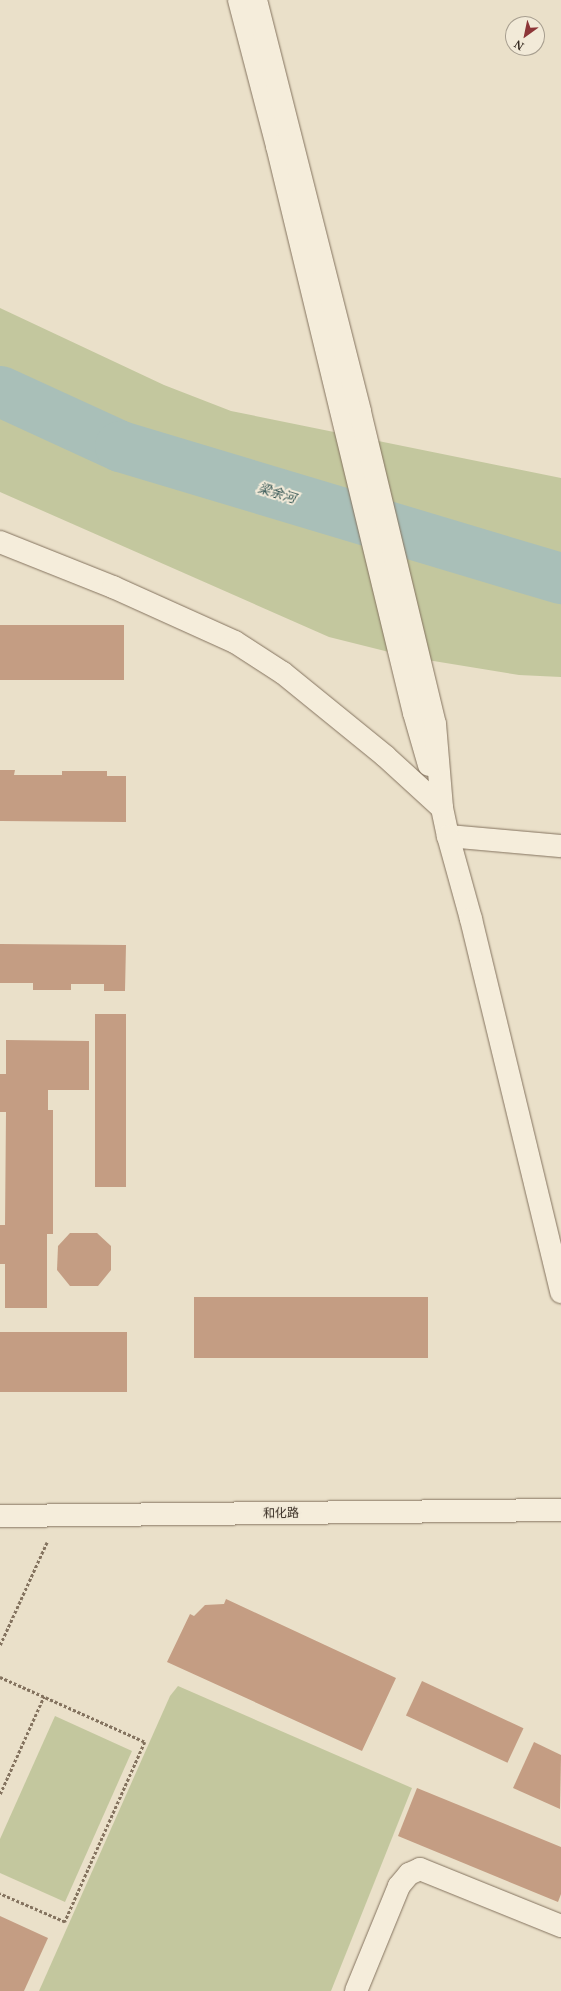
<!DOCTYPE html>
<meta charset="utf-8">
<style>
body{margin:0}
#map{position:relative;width:561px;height:1991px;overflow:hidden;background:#eae0c9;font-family:"Noto Serif","Noto Sans SC",serif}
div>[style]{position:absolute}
.green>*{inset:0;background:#c3c79e}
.river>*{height:51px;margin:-25.5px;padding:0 25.5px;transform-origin:25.5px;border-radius:25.5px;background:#a9bfb8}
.building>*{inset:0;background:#c49d83;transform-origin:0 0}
.path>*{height:2.5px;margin-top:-1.25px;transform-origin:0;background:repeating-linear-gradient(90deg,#84735f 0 3px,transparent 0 5px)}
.roads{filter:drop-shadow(0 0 1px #84735f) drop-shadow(0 0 1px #84735f)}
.minor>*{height:22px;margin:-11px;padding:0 11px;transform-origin:11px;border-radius:11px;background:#f5eddb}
.tertiary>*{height:22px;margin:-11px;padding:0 11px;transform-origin:11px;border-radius:11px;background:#f5eddb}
.secondary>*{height:22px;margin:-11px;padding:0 11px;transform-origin:11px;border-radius:11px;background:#f5eddb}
span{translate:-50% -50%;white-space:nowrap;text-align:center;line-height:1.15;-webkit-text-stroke:4px #f2ead8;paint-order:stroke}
.street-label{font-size:12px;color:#362b21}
.water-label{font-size:13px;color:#325452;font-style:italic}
.north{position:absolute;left:505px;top:16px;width:40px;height:40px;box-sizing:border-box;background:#f2ead8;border:1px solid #a79e8f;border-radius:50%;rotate:213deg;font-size:11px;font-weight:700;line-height:16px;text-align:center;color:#362b21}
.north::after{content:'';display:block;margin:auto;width:14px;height:18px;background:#8d3638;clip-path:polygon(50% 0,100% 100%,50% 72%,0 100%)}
</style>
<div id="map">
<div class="green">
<i style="clip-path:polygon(0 308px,164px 385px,231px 411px,561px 478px,561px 677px,519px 675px,409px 657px,329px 637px,0 492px)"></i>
<i style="clip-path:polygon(178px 1686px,412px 1788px,331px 1991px,39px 1991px,170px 1696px)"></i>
<i style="clip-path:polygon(55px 1716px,132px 1751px,65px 1902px,0 1873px,0 1839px)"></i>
</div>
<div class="river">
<i style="left:0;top:391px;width:132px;rotate:24.6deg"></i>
<i style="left:120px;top:446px;width:460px;rotate:16.7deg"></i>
</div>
<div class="building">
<i style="left:0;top:625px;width:124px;height:55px"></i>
<i style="clip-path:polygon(0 770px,15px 770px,14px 775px,62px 775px,62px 771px,107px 771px,107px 776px,126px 776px,126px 822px,0 821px)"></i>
<i style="clip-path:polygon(0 944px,126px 945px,125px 991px,104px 991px,104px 984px,71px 984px,71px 990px,33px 990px,33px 983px,0 983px)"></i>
<i style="left:95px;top:1014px;width:31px;height:173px"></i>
<i style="clip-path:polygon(6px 1040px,89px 1041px,89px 1090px,48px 1090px,48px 1110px,53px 1110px,53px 1234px,47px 1234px,47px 1308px,5px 1308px,5px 1264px,0 1264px,0 1225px,5px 1225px,6px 1112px,0 1112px,0 1074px,6px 1074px)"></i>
<i style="clip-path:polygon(70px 1233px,97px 1233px,111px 1246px,111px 1270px,98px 1286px,70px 1286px,57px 1270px,58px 1246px)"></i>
<i style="left:194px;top:1297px;width:234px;height:61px"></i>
<i style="left:0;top:1332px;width:127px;height:60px"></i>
<i style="clip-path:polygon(226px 1599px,396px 1678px,362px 1751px,167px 1662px,190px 1614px,194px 1616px,205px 1605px,224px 1604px)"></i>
<i style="left:422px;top:1681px;width:112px;height:38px;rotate:25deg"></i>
<i style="clip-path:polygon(534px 1742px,561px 1755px,560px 1809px,513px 1788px)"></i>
<i style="clip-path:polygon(417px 1788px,561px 1847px,561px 1894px,558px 1902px,398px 1836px)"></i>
<i style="clip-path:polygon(0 1916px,48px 1938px,24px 1991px,0 1991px)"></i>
</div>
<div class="path">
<i style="left:0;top:1645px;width:113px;rotate:-65.5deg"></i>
<i style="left:0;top:1677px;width:159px;rotate:24.1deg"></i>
<i style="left:145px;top:1742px;width:197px;rotate:114deg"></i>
<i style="left:65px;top:1922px;width:71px;rotate:-156.7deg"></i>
<i style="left:0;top:1794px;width:107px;rotate:-65.8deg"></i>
</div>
<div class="roads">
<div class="minor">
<i style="left:356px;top:1991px;width:113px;rotate:-67.7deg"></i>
<i style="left:399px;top:1886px;width:16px;rotate:-50deg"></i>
<i style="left:409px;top:1874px;width:12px;rotate:-24deg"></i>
<i style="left:420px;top:1869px;width:152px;rotate:22deg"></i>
</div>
<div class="tertiary">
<i style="left:448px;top:836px;width:113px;rotate:5.1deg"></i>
<i style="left:0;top:1516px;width:561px;rotate:-0.61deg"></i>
</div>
<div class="secondary">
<i style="left:239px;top:0;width:151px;rotate:75.4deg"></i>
<i style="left:277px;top:146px;width:583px;rotate:76.42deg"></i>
<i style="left:414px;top:713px;width:54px;rotate:73.9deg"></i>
<i style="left:256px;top:0;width:425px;rotate:75.8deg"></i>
<i style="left:360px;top:412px;width:321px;rotate:76.5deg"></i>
<i style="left:435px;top:724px;width:84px;rotate:85.2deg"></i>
<i style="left:442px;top:808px;width:29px;rotate:78deg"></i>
<i style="left:448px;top:836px;width:86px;rotate:74.5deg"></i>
<i style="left:471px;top:919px;width:384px;rotate:76.4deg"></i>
<i style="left:0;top:542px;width:122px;rotate:21.7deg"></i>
<i style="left:113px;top:587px;width:134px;rotate:24.3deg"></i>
<i style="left:235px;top:642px;width:57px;rotate:32.9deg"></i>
<i style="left:283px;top:673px;width:132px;rotate:39.1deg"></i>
<i style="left:385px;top:756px;width:77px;rotate:42.4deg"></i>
</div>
</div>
<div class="street-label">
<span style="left:281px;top:1513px;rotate:-1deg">和化路</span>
</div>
<div class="water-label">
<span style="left:277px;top:493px;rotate:17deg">梁余河</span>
</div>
<div class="north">N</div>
</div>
